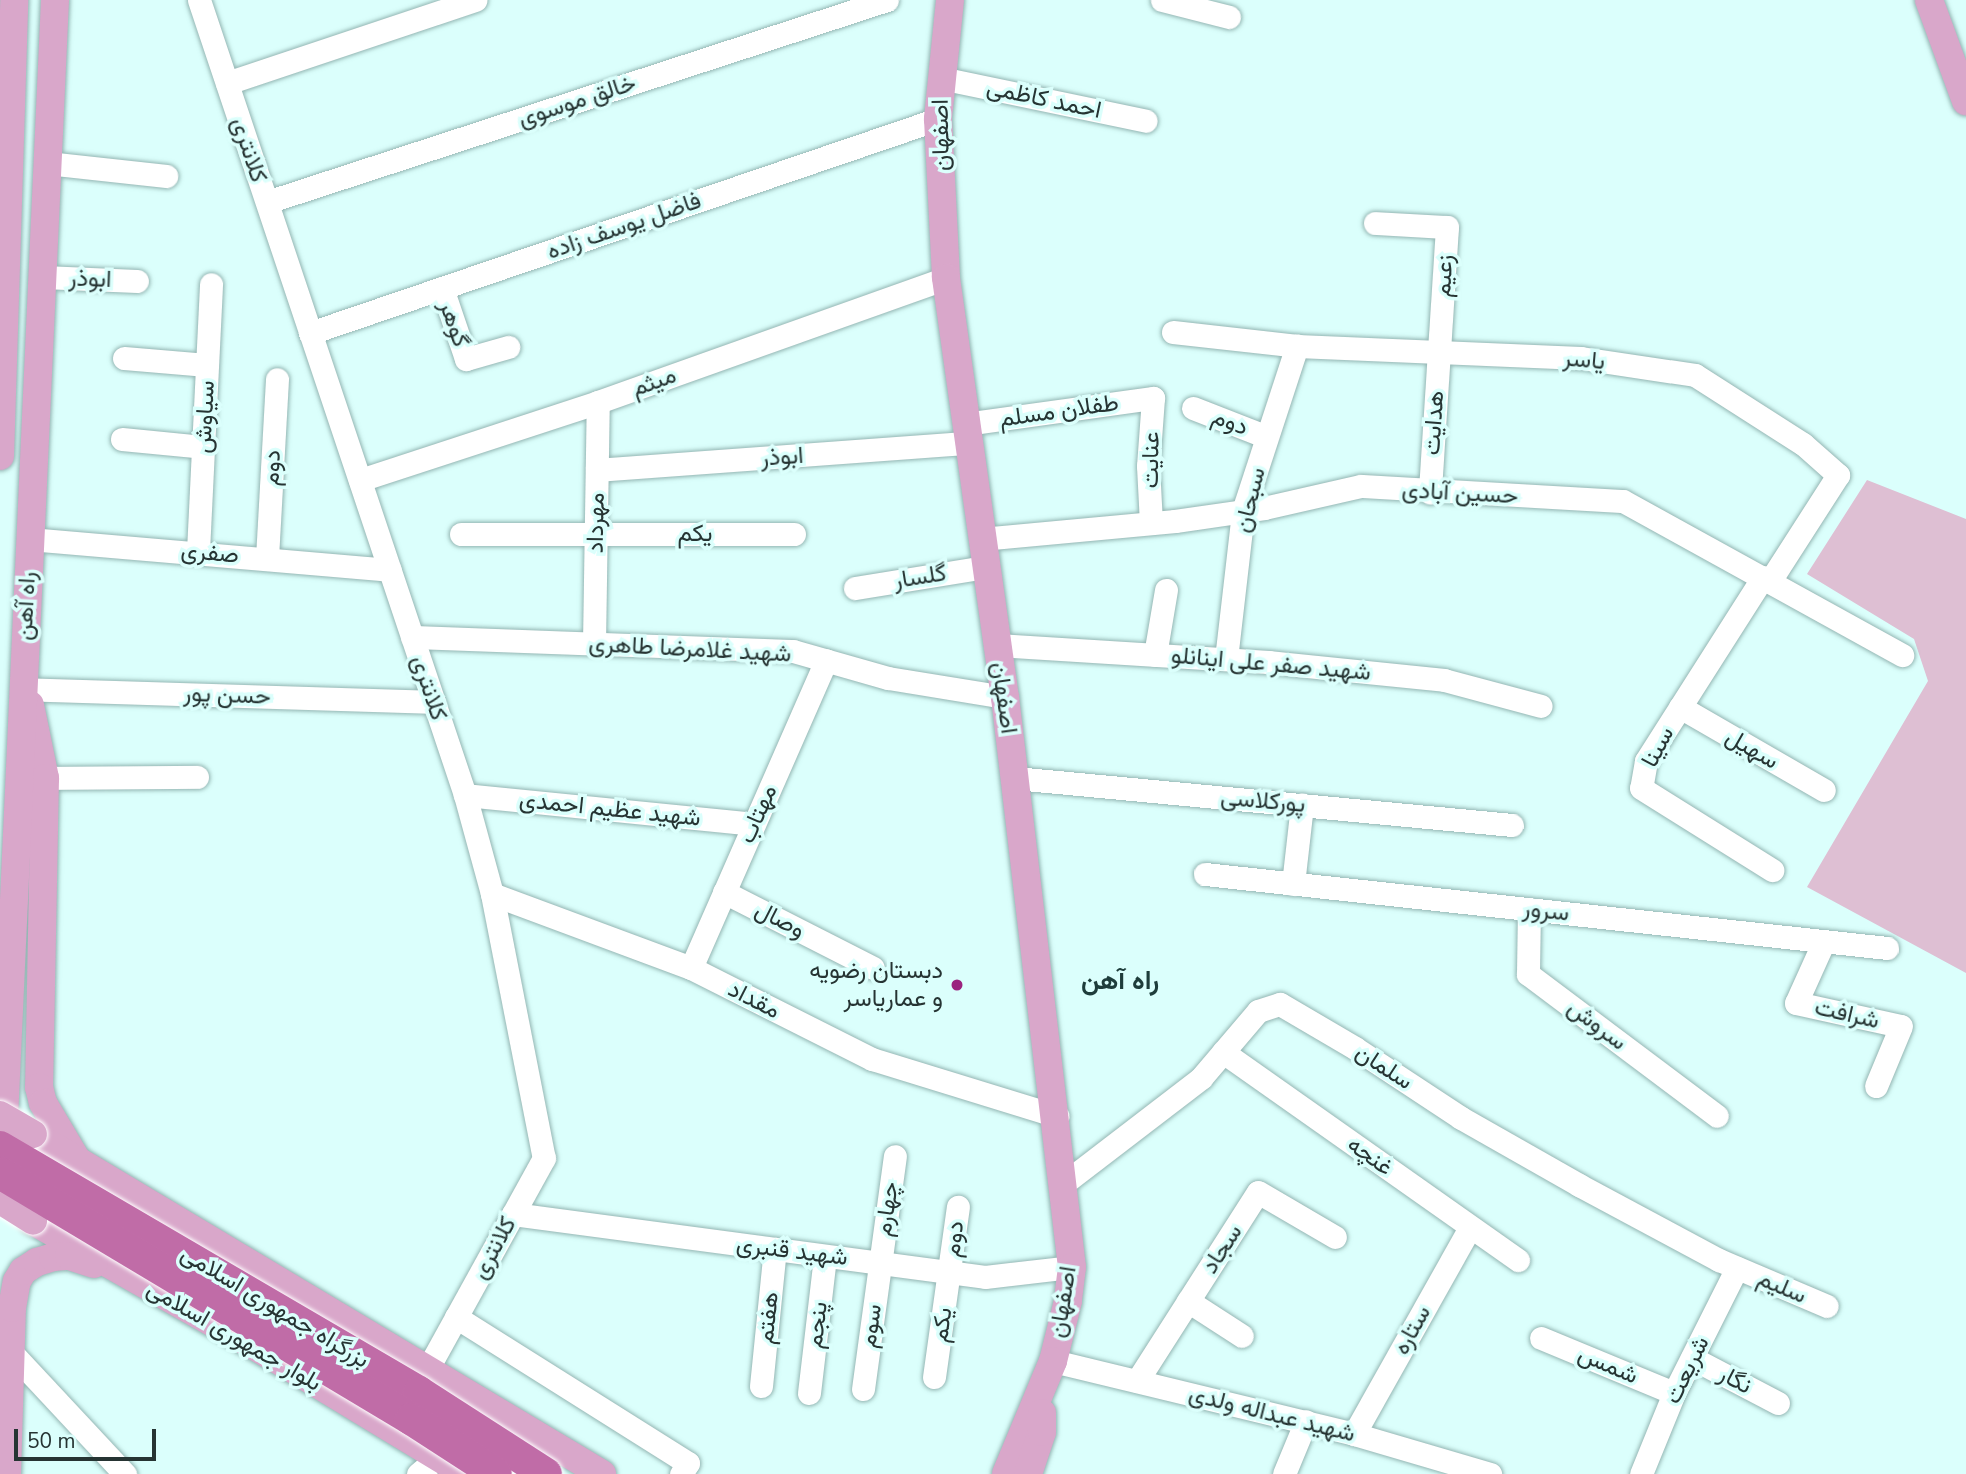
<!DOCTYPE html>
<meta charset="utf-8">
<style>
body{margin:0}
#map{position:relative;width:1966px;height:1474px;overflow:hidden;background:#dbfffc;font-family:"Nunito Sans",Vazirmatn,sans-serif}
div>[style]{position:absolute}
.green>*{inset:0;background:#debfd3}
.roads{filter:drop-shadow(0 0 2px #94b6b3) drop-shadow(0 0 2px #94b6b3)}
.minor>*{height:23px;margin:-11.5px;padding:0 11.5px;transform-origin:11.5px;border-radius:11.5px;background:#fff}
.major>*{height:28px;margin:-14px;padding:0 14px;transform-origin:14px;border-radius:14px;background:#d9a7ca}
.bridges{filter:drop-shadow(0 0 2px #fff) drop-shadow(0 0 2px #fff)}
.major-bridge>*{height:28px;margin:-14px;padding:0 14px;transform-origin:14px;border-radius:14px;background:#d9a7ca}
.highway-bridge>*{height:32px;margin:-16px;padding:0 16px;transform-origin:16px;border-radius:16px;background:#c06ca7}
.dots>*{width:19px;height:19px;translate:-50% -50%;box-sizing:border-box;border:4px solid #dbfffc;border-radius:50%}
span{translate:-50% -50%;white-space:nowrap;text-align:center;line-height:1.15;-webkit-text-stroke:7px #dbfffc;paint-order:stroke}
.street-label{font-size:24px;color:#263433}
.poi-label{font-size:24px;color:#263433}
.right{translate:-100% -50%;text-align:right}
.neighbourhood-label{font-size:26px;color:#1e3d3b;font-weight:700}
.scale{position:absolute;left:14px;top:1429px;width:142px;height:32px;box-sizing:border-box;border:4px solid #263433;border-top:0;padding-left:9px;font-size:21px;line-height:24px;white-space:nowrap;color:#263433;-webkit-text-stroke:5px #dbfffc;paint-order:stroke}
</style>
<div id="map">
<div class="green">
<i style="clip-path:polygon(1867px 480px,1966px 519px,1966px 973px,1807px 887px,1928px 681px,1914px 639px,1807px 574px)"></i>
</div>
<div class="roads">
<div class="minor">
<i style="left:199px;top:0;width:838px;rotate:71.5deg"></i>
<i style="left:465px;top:795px;width:103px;rotate:74.7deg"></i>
<i style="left:492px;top:894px;width:269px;rotate:78.9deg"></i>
<i style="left:544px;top:1158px;width:240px;rotate:118.9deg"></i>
<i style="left:1162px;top:0;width:69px;rotate:14.2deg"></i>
<i style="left:941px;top:78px;width:209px;rotate:11.8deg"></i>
<i style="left:227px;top:83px;width:262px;rotate:-18.5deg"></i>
<i style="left:47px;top:163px;width:120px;rotate:6.2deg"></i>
<i style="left:267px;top:202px;width:652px;rotate:-18.05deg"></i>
<i style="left:1375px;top:223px;width:72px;rotate:3.2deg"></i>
<i style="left:1447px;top:227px;width:266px;rotate:93.7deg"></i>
<i style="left:43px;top:277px;width:94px;rotate:2.4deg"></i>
<i style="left:442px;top:288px;width:75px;rotate:71.3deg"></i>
<i style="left:466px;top:359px;width:44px;rotate:-15.9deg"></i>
<i style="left:1173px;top:332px;width:125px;rotate:6.4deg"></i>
<i style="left:1297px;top:346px;width:284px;rotate:2.4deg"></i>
<i style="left:1581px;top:358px;width:115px;rotate:8.5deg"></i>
<i style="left:1695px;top:375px;width:128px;rotate:32.6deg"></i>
<i style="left:1803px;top:444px;width:47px;rotate:41.5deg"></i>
<i style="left:1838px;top:475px;width:126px;rotate:122.7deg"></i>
<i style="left:310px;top:333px;width:663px;rotate:-18.82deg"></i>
<i style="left:124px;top:358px;width:83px;rotate:4.8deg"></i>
<i style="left:1193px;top:408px;width:79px;rotate:21.4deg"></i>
<i style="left:965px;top:424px;width:190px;rotate:-7.9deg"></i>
<i style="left:1153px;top:398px;width:68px;rotate:94.2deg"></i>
<i style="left:1148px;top:466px;width:57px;rotate:87deg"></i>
<i style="left:122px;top:439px;width:81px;rotate:5.6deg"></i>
<i style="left:597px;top:470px;width:371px;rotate:-4.2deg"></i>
<i style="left:360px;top:480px;width:250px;rotate:-18.1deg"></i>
<i style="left:598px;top:402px;width:369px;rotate:-19.6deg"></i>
<i style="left:461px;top:534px;width:333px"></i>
<i style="left:29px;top:539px;width:362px;rotate:4.9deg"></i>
<i style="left:981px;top:539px;width:195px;rotate:-5.3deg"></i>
<i style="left:1175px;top:521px;width:90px;rotate:-8.3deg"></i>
<i style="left:1264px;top:508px;width:99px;rotate:-12.8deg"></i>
<i style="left:1361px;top:486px;width:262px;rotate:3.3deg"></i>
<i style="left:1623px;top:501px;width:319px;rotate:28.9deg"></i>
<i style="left:198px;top:551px;width:267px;rotate:-87.2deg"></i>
<i style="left:267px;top:558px;width:179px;rotate:-86.8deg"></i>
<i style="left:1763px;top:577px;width:218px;rotate:122.5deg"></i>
<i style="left:1646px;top:761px;width:27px;rotate:100deg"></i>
<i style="left:1641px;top:788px;width:155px;rotate:32deg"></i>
<i style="left:855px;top:588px;width:132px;rotate:-9.2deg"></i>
<i style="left:412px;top:637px;width:381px;rotate:2.1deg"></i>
<i style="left:793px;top:651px;width:99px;rotate:15.9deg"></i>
<i style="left:888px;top:678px;width:119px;rotate:9.2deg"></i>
<i style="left:594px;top:644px;width:242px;rotate:-89.1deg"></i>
<i style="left:997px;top:645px;width:272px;rotate:3.6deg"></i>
<i style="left:1268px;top:662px;width:177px;rotate:5.8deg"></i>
<i style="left:1444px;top:680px;width:100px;rotate:15deg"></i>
<i style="left:1155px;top:655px;width:66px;rotate:-80.4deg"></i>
<i style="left:1226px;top:659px;width:149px;rotate:-83.4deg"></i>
<i style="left:1243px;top:511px;width:174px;rotate:-71.9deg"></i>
<i style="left:21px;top:689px;width:413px;rotate:1.8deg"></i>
<i style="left:1680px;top:707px;width:166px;rotate:30deg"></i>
<i style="left:45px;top:778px;width:152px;rotate:-0.4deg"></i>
<i style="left:1015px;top:778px;width:499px;rotate:5.4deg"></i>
<i style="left:465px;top:795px;width:290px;rotate:5.7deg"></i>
<i style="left:1205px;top:874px;width:686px;rotate:6.19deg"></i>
<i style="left:1293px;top:884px;width:80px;rotate:-83.5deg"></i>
<i style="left:724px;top:892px;width:167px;rotate:27deg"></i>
<i style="left:492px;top:894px;width:212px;rotate:20.4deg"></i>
<i style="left:691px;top:968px;width:203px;rotate:26.7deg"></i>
<i style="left:872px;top:1059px;width:194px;rotate:17.1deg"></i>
<i style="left:1529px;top:909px;width:65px;rotate:90.9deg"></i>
<i style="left:1528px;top:974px;width:236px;rotate:36.9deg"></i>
<i style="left:1824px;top:941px;width:68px;rotate:114.3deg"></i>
<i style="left:1796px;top:1003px;width:107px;rotate:12.4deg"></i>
<i style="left:1901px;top:1026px;width:65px;rotate:112.6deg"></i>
<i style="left:691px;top:968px;width:336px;rotate:-66.3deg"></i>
<i style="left:1223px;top:1052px;width:361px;rotate:35.2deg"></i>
<i style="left:1063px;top:1184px;width:174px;rotate:-37.5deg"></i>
<i style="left:1201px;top:1078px;width:88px;rotate:-49.6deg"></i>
<i style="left:1258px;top:1011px;width:23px;rotate:-18deg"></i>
<i style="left:1280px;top:1004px;width:87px;rotate:30.4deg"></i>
<i style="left:1355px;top:1048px;width:127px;rotate:33.4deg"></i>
<i style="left:1461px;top:1118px;width:136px;rotate:29.6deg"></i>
<i style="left:1579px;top:1185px;width:159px;rotate:28.2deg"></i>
<i style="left:1719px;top:1260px;width:117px;rotate:23.1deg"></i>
<i style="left:513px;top:1214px;width:476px;rotate:7.6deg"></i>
<i style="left:985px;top:1277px;width:88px;rotate:-6.6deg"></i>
<i style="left:1188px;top:1301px;width:64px;rotate:32.9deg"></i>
<i style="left:456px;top:1317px;width:274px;rotate:32.2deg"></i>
<i style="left:688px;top:1463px;width:13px;rotate:122deg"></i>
<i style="left:1541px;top:1338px;width:144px;rotate:22.5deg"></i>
<i style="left:12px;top:1353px;width:166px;rotate:47deg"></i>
<i style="left:1692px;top:1358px;width:97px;rotate:27.6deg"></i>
<i style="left:1053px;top:1361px;width:310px;rotate:13.6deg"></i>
<i style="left:1354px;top:1434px;width:142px;rotate:16.4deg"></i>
<i style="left:934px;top:1377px;width:172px;rotate:-82deg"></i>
<i style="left:1137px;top:1381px;width:224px;rotate:-57.4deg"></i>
<i style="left:1258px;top:1192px;width:89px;rotate:30.3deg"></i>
<i style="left:761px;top:1386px;width:138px;rotate:-84.2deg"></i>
<i style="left:863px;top:1389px;width:235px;rotate:-82.2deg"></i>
<i style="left:809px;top:1393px;width:138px;rotate:-83.3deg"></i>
<i style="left:1354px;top:1434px;width:237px;rotate:-60.7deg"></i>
<i style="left:418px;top:1474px;width:26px;rotate:-40deg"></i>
<i style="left:1284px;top:1474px;width:57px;rotate:-67.5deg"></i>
<i style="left:1641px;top:1474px;width:87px;rotate:-67.8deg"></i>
<i style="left:1674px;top:1393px;width:140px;rotate:-63.3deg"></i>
</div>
<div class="major">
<i style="left:950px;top:0;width:120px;rotate:95.8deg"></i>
<i style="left:938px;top:119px;width:159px;rotate:87.1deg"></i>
<i style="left:946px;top:278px;width:423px;rotate:82deg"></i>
<i style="left:1005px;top:697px;width:574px;rotate:83.3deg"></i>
<i style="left:1072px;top:1267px;width:34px;rotate:97deg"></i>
<i style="left:1068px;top:1301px;width:62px;rotate:104deg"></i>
<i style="left:1053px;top:1361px;width:122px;rotate:112.6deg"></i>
<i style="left:1929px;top:0;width:108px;rotate:69.9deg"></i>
<i style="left:0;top:456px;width:456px;rotate:-88.2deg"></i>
<i style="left:30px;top:705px;width:75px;rotate:78.4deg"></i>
<i style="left:45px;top:778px;width:309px;rotate:91.1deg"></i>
<i style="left:39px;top:1087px;width:16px;rotate:76deg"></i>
<i style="left:43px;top:1103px;width:63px;rotate:59.3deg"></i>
<i style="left:33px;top:1134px;width:663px;rotate:30.86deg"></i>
<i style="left:3px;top:1141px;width:1142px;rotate:-87.39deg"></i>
<i style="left:33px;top:1221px;width:270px;rotate:29.5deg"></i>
<i style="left:268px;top:1354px;width:232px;rotate:31.2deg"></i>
<i style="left:7px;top:1474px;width:166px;rotate:-88.3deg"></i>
<i style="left:12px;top:1308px;width:27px;rotate:-80deg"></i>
<i style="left:17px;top:1281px;width:12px;rotate:-59deg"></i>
<i style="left:23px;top:1271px;width:17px;rotate:-33deg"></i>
<i style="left:37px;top:1262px;width:17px;rotate:-17deg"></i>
<i style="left:53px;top:1257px;width:16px;rotate:-4deg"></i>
<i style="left:69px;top:1256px;width:26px;rotate:18deg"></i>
<i style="left:1028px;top:1474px;width:44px;rotate:-71.6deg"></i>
<i style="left:1042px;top:1432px;width:19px;rotate:-90deg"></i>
</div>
</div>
<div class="bridges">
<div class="major-bridge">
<i style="left:0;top:1115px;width:38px;rotate:30deg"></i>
<i style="left:0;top:1200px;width:39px;rotate:32deg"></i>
</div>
<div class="highway-bridge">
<i style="left:0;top:1147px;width:485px;rotate:30.3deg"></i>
<i style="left:419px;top:1392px;width:151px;rotate:32.8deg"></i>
<i style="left:0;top:1173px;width:479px;rotate:30.9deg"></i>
<i style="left:411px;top:1419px;width:101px;rotate:32.9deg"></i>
</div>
</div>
<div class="dots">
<i style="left:957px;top:985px;background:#9a237e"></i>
</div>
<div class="street-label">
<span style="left:1044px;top:99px;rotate:12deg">احمد کاظمی</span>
<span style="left:577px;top:101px;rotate:-18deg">خالق موسوی</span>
<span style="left:941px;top:135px;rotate:-91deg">اصفهان</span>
<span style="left:249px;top:150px;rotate:72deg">کلانتری</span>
<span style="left:624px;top:226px;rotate:-19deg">فاضل یوسف زاده</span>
<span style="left:1444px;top:276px;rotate:-86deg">زعیم</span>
<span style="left:90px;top:279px;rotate:2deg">ابوذر</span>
<span style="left:454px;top:324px;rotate:71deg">گوهر</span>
<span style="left:1584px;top:360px;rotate:5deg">یاسر</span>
<span style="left:654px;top:382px;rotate:-20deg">میثم</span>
<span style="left:1059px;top:411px;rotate:-8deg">طفلان مسلم</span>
<span style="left:205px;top:417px;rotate:-87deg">سیاوش</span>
<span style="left:1230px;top:422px;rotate:21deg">دوم</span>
<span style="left:1434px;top:423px;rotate:-86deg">هدایت</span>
<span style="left:782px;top:457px;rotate:-4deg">ابوذر</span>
<span style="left:1151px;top:460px;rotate:-89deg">عنایت</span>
<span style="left:272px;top:468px;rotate:-87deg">دوم</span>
<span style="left:1460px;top:493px;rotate:3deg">حسین آبادی</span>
<span style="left:1250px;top:500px;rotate:-76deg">سبحان</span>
<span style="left:596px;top:523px;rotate:-89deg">مهرداد</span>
<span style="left:695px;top:534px">یکم</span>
<span style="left:210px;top:553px;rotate:5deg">صفری</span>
<span style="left:920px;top:577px;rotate:-9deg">گلسار</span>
<span style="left:26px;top:606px;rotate:-87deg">راه آهن</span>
<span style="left:690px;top:649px;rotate:3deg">شهید غلامرضا طاهری</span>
<span style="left:1271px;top:664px;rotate:5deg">شهید صفر علی اینانلو</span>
<span style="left:429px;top:688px;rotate:72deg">کلانتری</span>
<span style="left:227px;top:695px;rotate:2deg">حسن پور</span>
<span style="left:1004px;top:698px;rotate:82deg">اصفهان</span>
<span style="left:1658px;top:747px;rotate:-62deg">سینا</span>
<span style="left:1752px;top:749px;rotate:30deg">سهیل</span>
<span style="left:1263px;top:801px;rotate:5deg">پورکلاسی</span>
<span style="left:610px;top:809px;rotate:6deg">شهید عظیم احمدی</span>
<span style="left:758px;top:814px;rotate:-66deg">مهتاب</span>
<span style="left:1546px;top:911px;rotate:6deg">سرور</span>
<span style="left:780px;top:920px;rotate:27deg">وصال</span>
<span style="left:754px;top:1000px;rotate:27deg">مقداد</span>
<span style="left:1847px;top:1014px;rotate:13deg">شرافت</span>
<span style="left:1597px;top:1025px;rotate:37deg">سروش</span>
<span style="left:1384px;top:1067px;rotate:33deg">سلمان</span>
<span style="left:1370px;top:1156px;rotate:35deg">غنچه</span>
<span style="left:887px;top:1209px;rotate:-82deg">چهارم</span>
<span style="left:954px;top:1239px;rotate:-83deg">دوم</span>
<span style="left:494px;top:1248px;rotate:-61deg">کلانتری</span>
<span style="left:1222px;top:1249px;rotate:-57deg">سجاد</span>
<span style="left:792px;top:1251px;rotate:7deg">شهید قنبری</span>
<span style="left:1782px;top:1287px;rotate:23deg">سلیم</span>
<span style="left:1063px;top:1302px;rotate:-81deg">اصفهان</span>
<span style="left:275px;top:1307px;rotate:31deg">بزرگراه جمهوری اسلامی</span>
<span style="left:768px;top:1318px;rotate:-84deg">هفتم</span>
<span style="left:817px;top:1325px;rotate:-83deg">پنجم</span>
<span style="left:942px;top:1325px;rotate:-82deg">یکم</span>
<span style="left:871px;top:1326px;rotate:-82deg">سوم</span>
<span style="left:1412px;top:1330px;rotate:-61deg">ستاره</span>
<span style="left:234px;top:1336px;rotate:30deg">بلوار جمهوری اسلامی</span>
<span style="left:1608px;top:1365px;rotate:23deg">شمس</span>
<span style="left:1687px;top:1370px;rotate:-64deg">شریعت</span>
<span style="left:1735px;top:1380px;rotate:28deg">نگار</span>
<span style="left:1272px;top:1414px;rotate:14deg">شهید عبداله ولدی</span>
</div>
<div class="poi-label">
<span class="right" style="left:943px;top:985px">دبستان رضویه<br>و عماریاسر</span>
</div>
<div class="neighbourhood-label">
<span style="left:1120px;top:981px">راه آهن</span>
</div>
<div class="scale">50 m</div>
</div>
